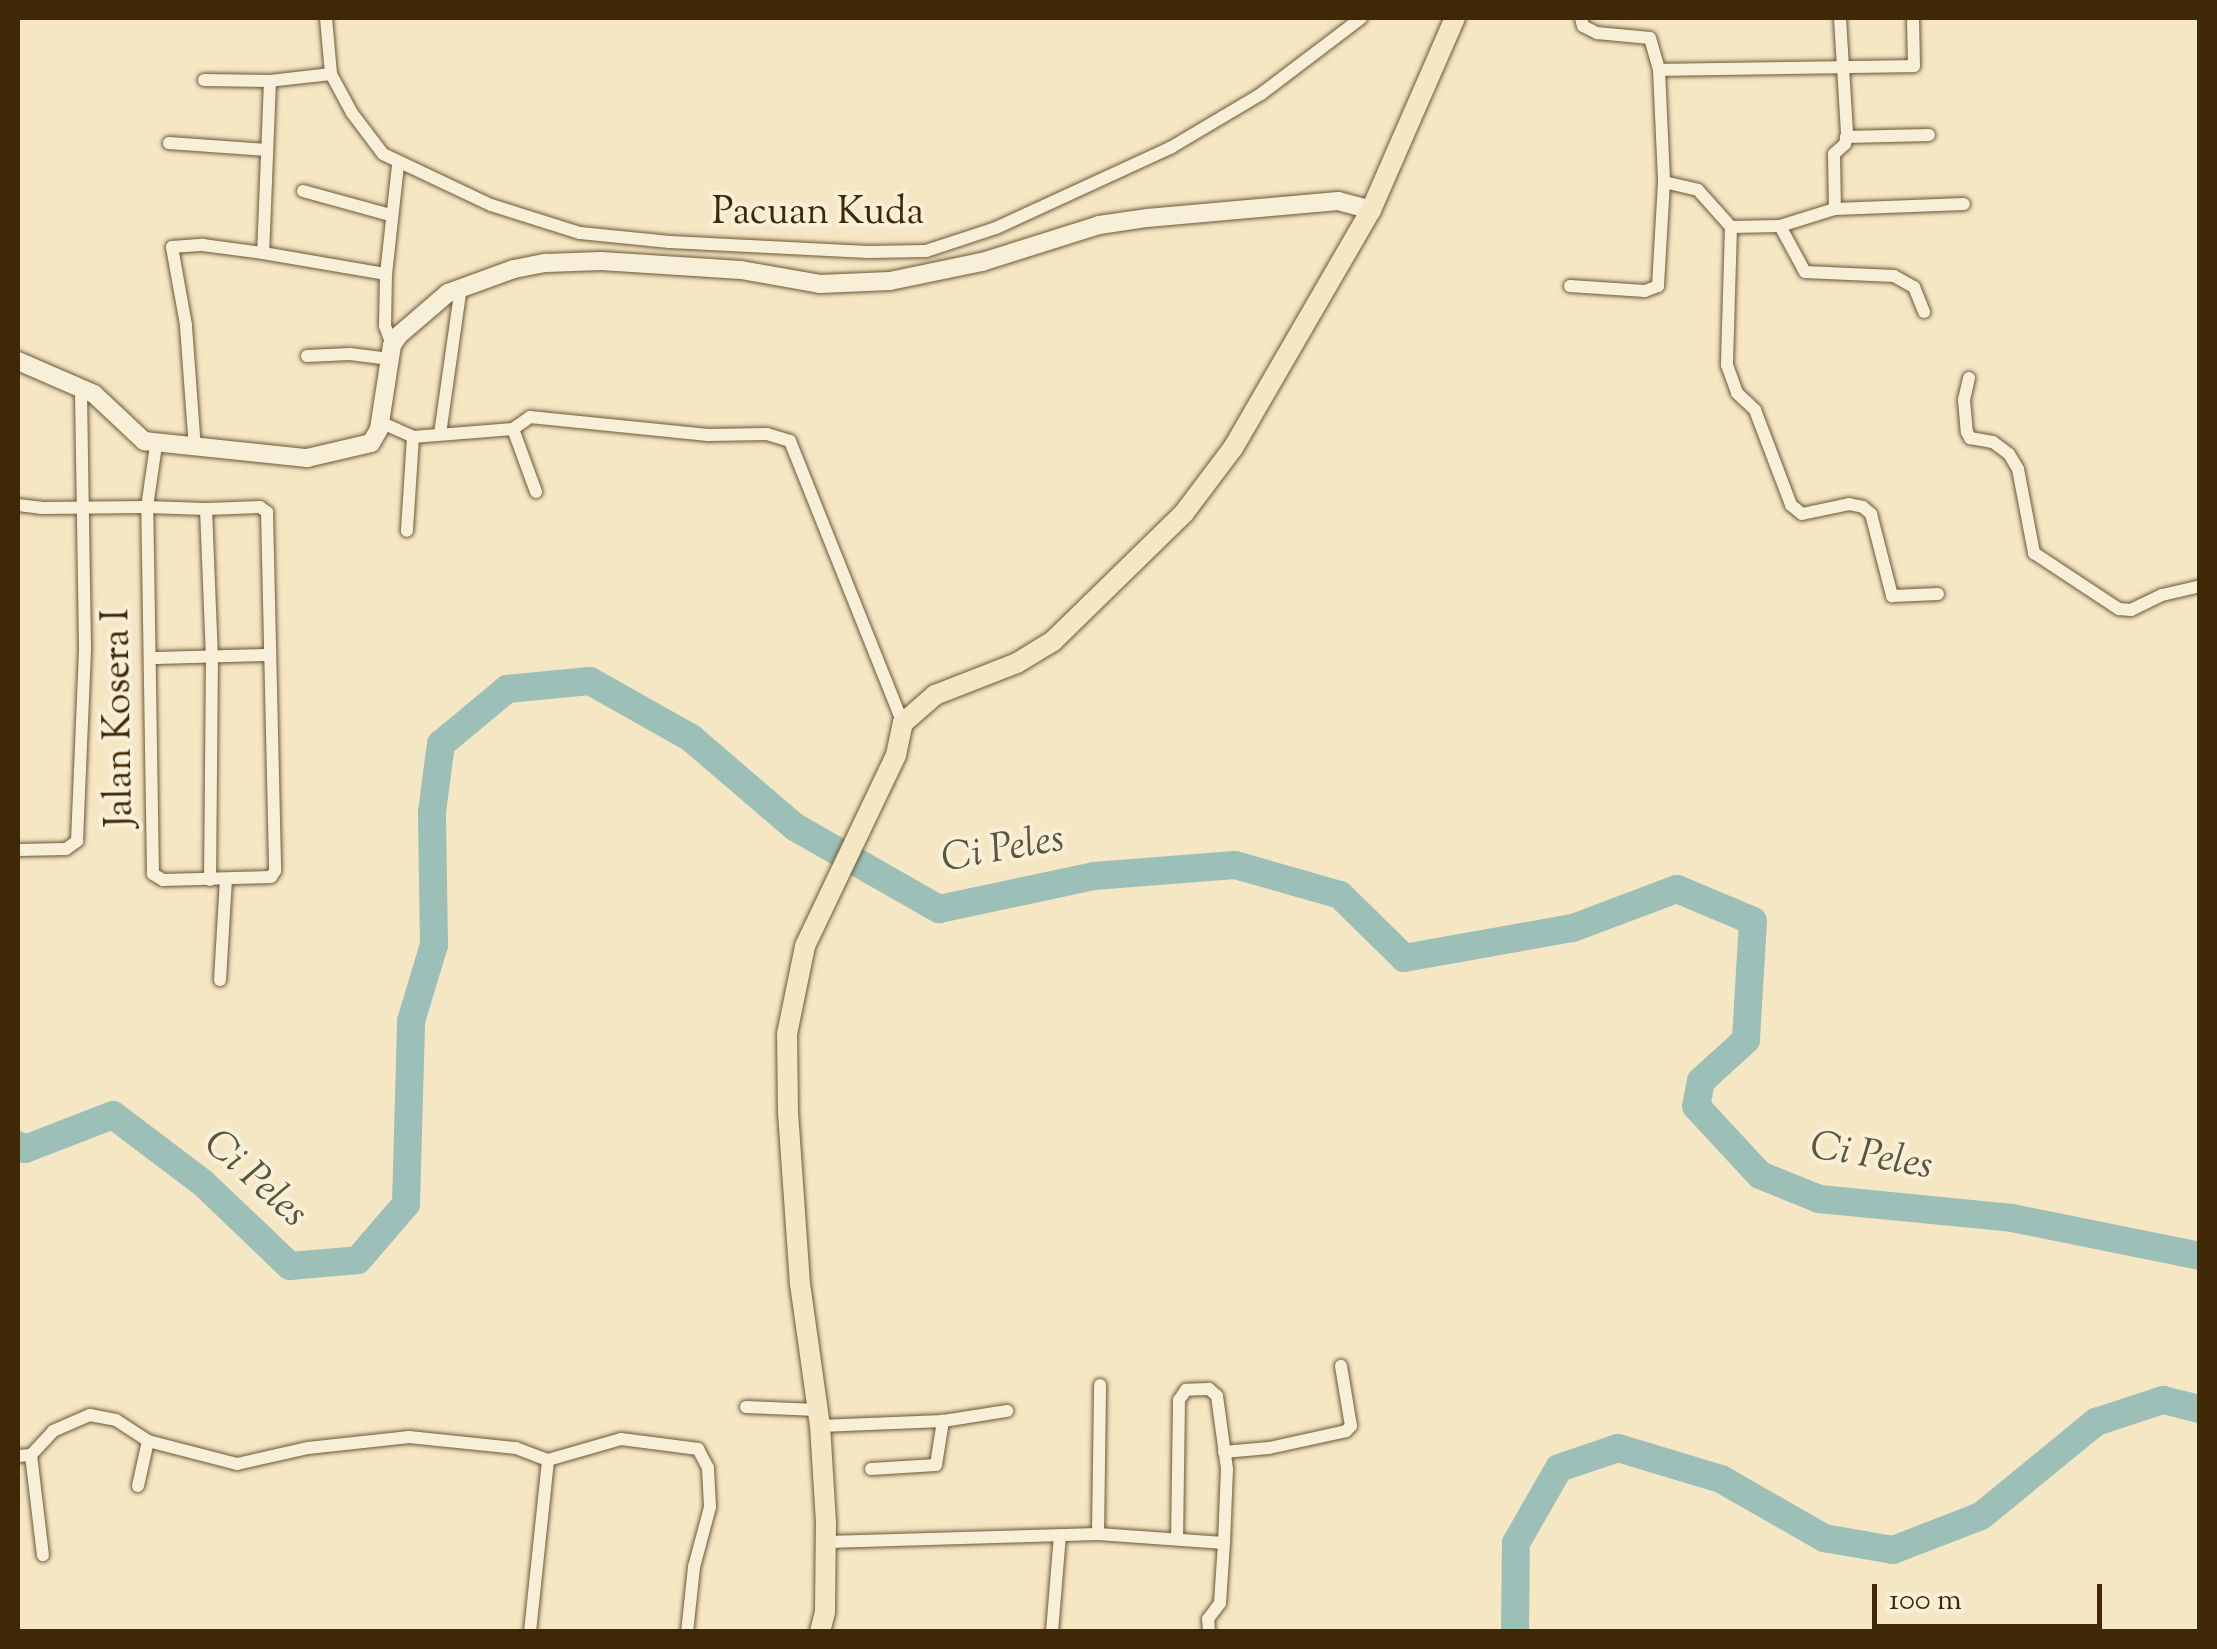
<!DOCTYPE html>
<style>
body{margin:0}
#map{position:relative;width:2217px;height:1649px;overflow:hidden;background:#f5e6c4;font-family:"Sorts Mill Goudy",serif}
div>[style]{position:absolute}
.river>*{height:28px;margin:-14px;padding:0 14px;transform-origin:14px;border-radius:14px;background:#9cbfb7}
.roads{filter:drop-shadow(0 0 2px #6c5835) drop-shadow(0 0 2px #6c5835)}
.street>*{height:12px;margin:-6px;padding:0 6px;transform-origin:6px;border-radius:6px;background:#f8efd9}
.secondary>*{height:18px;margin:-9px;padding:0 9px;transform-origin:9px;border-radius:9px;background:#f8efd9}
.primary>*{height:20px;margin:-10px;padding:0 10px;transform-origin:10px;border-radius:10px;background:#f5e6c4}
span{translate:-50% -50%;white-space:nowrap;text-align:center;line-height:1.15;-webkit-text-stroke:8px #f8efd9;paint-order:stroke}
.street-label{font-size:38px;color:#3f2805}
.water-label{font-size:40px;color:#5b553a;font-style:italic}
.frame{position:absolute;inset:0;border:20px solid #3f2805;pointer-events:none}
.scale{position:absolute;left:1872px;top:1584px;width:230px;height:45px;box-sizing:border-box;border:5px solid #3f2805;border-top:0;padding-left:12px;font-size:30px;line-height:35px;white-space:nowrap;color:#3f2805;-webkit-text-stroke:8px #f8efd9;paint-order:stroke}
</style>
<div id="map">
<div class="river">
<i style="left:18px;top:1145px;width:8px;rotate:30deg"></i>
<i style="left:25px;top:1149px;width:94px;rotate:-21.1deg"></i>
<i style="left:113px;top:1115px;width:113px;rotate:37.1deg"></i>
<i style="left:203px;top:1183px;width:120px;rotate:43.7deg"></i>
<i style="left:290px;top:1266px;width:68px;rotate:-5deg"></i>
<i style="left:358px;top:1260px;width:74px;rotate:-49.4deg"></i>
<i style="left:406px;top:1204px;width:183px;rotate:-88.4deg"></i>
<i style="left:411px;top:1021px;width:79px;rotate:-73.2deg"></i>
<i style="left:434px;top:945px;width:133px;rotate:-90.9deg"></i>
<i style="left:432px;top:812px;width:69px;rotate:-82.5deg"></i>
<i style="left:441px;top:744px;width:86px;rotate:-39.8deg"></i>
<i style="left:507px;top:689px;width:83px;rotate:-5.5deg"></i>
<i style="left:590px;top:681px;width:116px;rotate:29.4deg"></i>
<i style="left:691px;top:738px;width:137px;rotate:40.6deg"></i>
<i style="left:795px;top:827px;width:166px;rotate:29.7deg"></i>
<i style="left:939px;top:909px;width:158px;rotate:-12deg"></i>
<i style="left:1094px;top:876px;width:141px;rotate:-4.5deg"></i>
<i style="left:1235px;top:865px;width:109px;rotate:15.9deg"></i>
<i style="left:1340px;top:895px;width:90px;rotate:44.5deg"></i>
<i style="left:1404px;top:958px;width:172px;rotate:-10.1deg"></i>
<i style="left:1573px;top:928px;width:111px;rotate:-20.6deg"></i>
<i style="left:1677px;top:889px;width:82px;rotate:22.8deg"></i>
<i style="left:1753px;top:921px;width:119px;rotate:93.4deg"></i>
<i style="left:1746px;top:1040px;width:61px;rotate:137.7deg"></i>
<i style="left:1701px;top:1081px;width:25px;rotate:101deg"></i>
<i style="left:1696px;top:1106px;width:94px;rotate:47.2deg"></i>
<i style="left:1760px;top:1175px;width:64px;rotate:22.1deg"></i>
<i style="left:1819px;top:1199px;width:194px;rotate:5.6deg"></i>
<i style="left:2012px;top:1218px;width:192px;rotate:11.4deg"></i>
<i style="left:1515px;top:1632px;width:89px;rotate:-89.4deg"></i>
<i style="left:1516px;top:1543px;width:86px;rotate:-60.2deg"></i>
<i style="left:1559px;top:1468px;width:62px;rotate:-18.7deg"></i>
<i style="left:1618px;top:1448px;width:108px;rotate:16.8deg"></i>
<i style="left:1721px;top:1479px;width:119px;rotate:29.8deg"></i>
<i style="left:1824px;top:1538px;width:70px;rotate:9.9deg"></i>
<i style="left:1893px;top:1550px;width:94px;rotate:-21.1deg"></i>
<i style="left:1981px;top:1516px;width:149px;rotate:-39.3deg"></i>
<i style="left:2096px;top:1422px;width:71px;rotate:-18.2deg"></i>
<i style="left:2163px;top:1400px;width:38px;rotate:14deg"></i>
</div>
<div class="roads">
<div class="street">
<i style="left:326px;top:18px;width:56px;rotate:84.9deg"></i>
<i style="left:331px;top:74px;width:44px;rotate:61.7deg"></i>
<i style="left:352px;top:113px;width:51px;rotate:52.9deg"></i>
<i style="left:383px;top:154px;width:119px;rotate:25.3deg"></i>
<i style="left:491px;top:205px;width:93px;rotate:17.5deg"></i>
<i style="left:580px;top:233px;width:90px;rotate:5.7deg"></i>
<i style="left:670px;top:242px;width:198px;rotate:2.9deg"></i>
<i style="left:868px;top:252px;width:58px;rotate:-1deg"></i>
<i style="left:926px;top:251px;width:74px;rotate:-18.2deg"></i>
<i style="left:996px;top:228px;width:192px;rotate:-24.7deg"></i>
<i style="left:1170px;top:148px;width:106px;rotate:-30.7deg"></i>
<i style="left:1261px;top:94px;width:126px;rotate:-37.2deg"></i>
<i style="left:1581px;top:18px;width:8px;rotate:76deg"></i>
<i style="left:1583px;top:26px;width:16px;rotate:27deg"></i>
<i style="left:1597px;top:33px;width:53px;rotate:5.4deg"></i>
<i style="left:1650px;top:38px;width:33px;rotate:74deg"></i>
<i style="left:1659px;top:70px;width:112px;rotate:87.4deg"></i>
<i style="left:1664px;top:182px;width:35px;rotate:13deg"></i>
<i style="left:1698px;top:190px;width:50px;rotate:48.3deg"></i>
<i style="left:1731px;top:227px;width:49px;rotate:-1.2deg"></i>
<i style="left:1780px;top:226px;width:58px;rotate:-17.2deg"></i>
<i style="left:1840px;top:18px;width:116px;rotate:86.5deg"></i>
<i style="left:1847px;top:134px;width:10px;rotate:101deg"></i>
<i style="left:1845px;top:144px;width:15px;rotate:138deg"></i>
<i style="left:1834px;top:154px;width:55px;rotate:89deg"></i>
<i style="left:1835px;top:209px;width:129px;rotate:-2.2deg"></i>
<i style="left:1659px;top:70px;width:255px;rotate:-0.9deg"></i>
<i style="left:1914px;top:66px;width:48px;rotate:-91.2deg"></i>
<i style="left:331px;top:74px;width:61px;rotate:173.5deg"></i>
<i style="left:270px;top:81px;width:172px;rotate:92.3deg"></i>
<i style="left:263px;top:253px;width:125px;rotate:9.7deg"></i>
<i style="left:204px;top:80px;width:66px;rotate:0.9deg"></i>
<i style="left:1846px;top:137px;width:83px;rotate:-1.4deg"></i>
<i style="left:169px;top:143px;width:98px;rotate:4.1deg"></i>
<i style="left:303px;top:191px;width:90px;rotate:15.4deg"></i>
<i style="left:1780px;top:226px;width:52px;rotate:61.5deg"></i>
<i style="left:1805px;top:272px;width:89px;rotate:2.6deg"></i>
<i style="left:1894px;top:276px;width:23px;rotate:29deg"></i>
<i style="left:1914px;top:287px;width:27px;rotate:68deg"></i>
<i style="left:1731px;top:227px;width:138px;rotate:91.7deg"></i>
<i style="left:1727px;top:365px;width:30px;rotate:70deg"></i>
<i style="left:1737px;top:393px;width:25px;rotate:43deg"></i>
<i style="left:1755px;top:410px;width:102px;rotate:69.2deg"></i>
<i style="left:1791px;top:505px;width:14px;rotate:39deg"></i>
<i style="left:1802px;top:514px;width:48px;rotate:-12deg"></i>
<i style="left:1849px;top:504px;width:14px;rotate:12deg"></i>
<i style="left:1863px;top:507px;width:11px;rotate:41deg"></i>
<i style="left:1871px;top:514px;width:85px;rotate:75.6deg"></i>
<i style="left:1892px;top:596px;width:46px;rotate:-2.5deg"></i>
<i style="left:1570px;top:286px;width:75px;rotate:3.8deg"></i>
<i style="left:1645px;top:291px;width:14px;rotate:-21deg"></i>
<i style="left:1658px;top:286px;width:104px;rotate:-86.7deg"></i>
<i style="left:392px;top:345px;width:20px;rotate:-110deg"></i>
<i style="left:385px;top:326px;width:52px;rotate:-88.9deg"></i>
<i style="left:386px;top:274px;width:110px;rotate:-83.7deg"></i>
<i style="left:307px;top:356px;width:43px;rotate:-2.7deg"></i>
<i style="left:350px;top:354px;width:40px;rotate:7.1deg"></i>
<i style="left:1969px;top:378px;width:23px;rotate:103deg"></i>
<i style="left:1964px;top:400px;width:32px;rotate:85deg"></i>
<i style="left:1967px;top:432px;width:7px;rotate:63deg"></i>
<i style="left:1970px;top:438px;width:23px;rotate:10deg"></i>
<i style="left:1993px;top:442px;width:20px;rotate:37deg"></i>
<i style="left:2009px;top:454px;width:17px;rotate:59deg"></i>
<i style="left:2018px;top:469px;width:86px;rotate:79.2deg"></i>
<i style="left:2034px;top:553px;width:102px;rotate:33.4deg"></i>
<i style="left:2119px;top:609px;width:12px;rotate:5deg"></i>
<i style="left:2131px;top:610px;width:34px;rotate:-26deg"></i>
<i style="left:2162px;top:595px;width:39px;rotate:-13deg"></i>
<i style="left:380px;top:422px;width:36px;rotate:24deg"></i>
<i style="left:413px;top:437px;width:94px;rotate:93.7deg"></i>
<i style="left:513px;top:429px;width:21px;rotate:-35deg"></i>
<i style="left:530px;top:417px;width:179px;rotate:5.8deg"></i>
<i style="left:708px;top:435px;width:59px;rotate:-1deg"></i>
<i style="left:767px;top:434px;width:24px;rotate:17deg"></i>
<i style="left:790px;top:441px;width:304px;rotate:68.2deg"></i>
<i style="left:440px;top:434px;width:149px;rotate:-81.9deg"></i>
<i style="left:413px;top:437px;width:100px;rotate:-4.6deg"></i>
<i style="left:513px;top:429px;width:67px;rotate:69.9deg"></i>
<i style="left:195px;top:449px;width:124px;rotate:-94.2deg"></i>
<i style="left:186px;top:325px;width:79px;rotate:-100.2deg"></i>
<i style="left:172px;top:247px;width:31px;rotate:-4deg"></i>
<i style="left:203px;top:245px;width:61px;rotate:7.6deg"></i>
<i style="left:18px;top:505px;width:23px;rotate:7deg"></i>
<i style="left:41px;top:508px;width:106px;rotate:-0.5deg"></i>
<i style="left:147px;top:507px;width:59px;rotate:1.9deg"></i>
<i style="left:206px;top:509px;width:54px;rotate:-2.1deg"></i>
<i style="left:260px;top:507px;width:9px;rotate:36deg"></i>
<i style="left:267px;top:512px;width:359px;rotate:88.7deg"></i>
<i style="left:275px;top:871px;width:7px;rotate:124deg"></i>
<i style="left:271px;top:877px;width:108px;rotate:178.4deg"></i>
<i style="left:163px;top:880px;width:12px;rotate:-149deg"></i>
<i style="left:153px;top:874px;width:367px;rotate:-90.9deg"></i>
<i style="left:147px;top:507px;width:63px;rotate:-81.7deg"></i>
<i style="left:206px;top:509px;width:147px;rotate:87.7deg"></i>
<i style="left:212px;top:656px;width:224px;rotate:90.5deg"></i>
<i style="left:153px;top:658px;width:115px;rotate:-1.5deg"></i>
<i style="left:18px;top:850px;width:48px;rotate:-1.2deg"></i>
<i style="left:66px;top:849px;width:14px;rotate:-36deg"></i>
<i style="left:77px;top:841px;width:194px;rotate:-87.6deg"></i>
<i style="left:85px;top:647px;width:259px;rotate:-90.9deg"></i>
<i style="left:220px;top:980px;width:101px;rotate:-86.6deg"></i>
<i style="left:746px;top:1407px;width:71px;rotate:2.4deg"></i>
<i style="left:820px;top:1426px;width:123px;rotate:-2.3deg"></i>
<i style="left:943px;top:1421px;width:65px;rotate:-8.9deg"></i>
<i style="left:1224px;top:1452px;width:45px;rotate:-5.1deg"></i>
<i style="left:1269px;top:1448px;width:79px;rotate:-12.4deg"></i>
<i style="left:1346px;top:1431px;width:7px;rotate:-45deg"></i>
<i style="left:1351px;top:1426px;width:61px;rotate:-99.5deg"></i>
<i style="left:31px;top:1455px;width:101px;rotate:83.2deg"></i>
<i style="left:18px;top:1456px;width:13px;rotate:-4deg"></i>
<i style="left:31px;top:1455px;width:33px;rotate:-47deg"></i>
<i style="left:53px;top:1431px;width:40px;rotate:-23.4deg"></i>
<i style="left:90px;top:1415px;width:26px;rotate:11deg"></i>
<i style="left:116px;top:1420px;width:38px;rotate:33deg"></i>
<i style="left:148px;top:1441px;width:92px;rotate:14.5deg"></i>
<i style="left:237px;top:1464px;width:73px;rotate:-12.7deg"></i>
<i style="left:308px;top:1448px;width:102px;rotate:-6.2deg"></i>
<i style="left:409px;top:1437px;width:108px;rotate:5.9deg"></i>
<i style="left:516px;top:1448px;width:34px;rotate:21deg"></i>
<i style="left:548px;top:1460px;width:76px;rotate:-16deg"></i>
<i style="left:621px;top:1439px;width:78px;rotate:7.4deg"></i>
<i style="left:698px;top:1449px;width:21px;rotate:62deg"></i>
<i style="left:708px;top:1468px;width:39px;rotate:87deg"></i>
<i style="left:710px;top:1507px;width:62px;rotate:104.9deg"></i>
<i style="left:694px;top:1567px;width:65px;rotate:96.1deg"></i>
<i style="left:871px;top:1469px;width:65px;rotate:-3.5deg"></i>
<i style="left:936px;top:1465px;width:45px;rotate:-81deg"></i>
<i style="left:138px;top:1486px;width:46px;rotate:-77.5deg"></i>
<i style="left:1098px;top:1534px;width:149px;rotate:-89.2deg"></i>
<i style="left:827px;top:1542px;width:271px;rotate:-1.7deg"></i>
<i style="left:1098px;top:1534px;width:126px;rotate:4.1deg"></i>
<i style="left:1224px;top:1543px;width:74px;rotate:-87.7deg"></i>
<i style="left:1227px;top:1469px;width:74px;rotate:-97.8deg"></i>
<i style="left:1217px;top:1396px;width:11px;rotate:-139deg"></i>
<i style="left:1209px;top:1389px;width:23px;rotate:178deg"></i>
<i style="left:1186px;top:1390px;width:12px;rotate:125deg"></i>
<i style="left:1179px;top:1400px;width:138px;rotate:90.8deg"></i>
<i style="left:530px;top:1632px;width:173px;rotate:-84deg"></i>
<i style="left:1052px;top:1632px;width:97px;rotate:-85.3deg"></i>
<i style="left:1209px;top:1632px;width:13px;rotate:-94deg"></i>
<i style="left:1208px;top:1619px;width:20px;rotate:-53deg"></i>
<i style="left:1220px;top:1603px;width:60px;rotate:-86.2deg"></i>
</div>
<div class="secondary">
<i style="left:18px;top:361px;width:83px;rotate:23.5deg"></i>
<i style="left:94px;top:394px;width:69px;rotate:43.2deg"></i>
<i style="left:144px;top:441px;width:164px;rotate:6deg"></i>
<i style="left:307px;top:458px;width:66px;rotate:-13.2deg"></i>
<i style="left:371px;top:443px;width:16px;rotate:-60deg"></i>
<i style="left:379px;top:429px;width:85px;rotate:-81.2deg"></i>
<i style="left:392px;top:345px;width:12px;rotate:-55deg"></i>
<i style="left:399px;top:335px;width:65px;rotate:-40.6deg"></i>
<i style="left:448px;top:293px;width:70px;rotate:-20deg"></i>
<i style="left:514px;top:269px;width:33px;rotate:-11deg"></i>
<i style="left:546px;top:263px;width:55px;rotate:-2.1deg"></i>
<i style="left:601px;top:261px;width:140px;rotate:3.7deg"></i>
<i style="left:741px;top:270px;width:80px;rotate:10deg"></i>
<i style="left:820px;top:284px;width:70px;rotate:-2.5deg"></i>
<i style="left:890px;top:281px;width:94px;rotate:-11.7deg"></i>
<i style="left:982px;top:262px;width:123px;rotate:-17.5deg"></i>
<i style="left:1099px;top:225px;width:49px;rotate:-8.3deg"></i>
<i style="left:1147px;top:218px;width:192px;rotate:-5.1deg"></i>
<i style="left:1338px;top:201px;width:34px;rotate:15deg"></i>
</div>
<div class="primary">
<i style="left:820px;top:1632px;width:21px;rotate:-76deg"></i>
<i style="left:825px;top:1612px;width:89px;rotate:-89.4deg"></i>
<i style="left:826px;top:1523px;width:97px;rotate:-93.5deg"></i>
<i style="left:820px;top:1426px;width:143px;rotate:-98deg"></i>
<i style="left:800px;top:1284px;width:171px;rotate:-94deg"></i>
<i style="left:788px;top:1113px;width:79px;rotate:-90.7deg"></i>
<i style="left:787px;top:1034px;width:90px;rotate:-78.4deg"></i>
<i style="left:805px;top:946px;width:212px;rotate:-64.5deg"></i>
<i style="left:896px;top:755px;width:33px;rotate:-78deg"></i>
<i style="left:903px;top:723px;width:43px;rotate:-41.2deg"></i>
<i style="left:935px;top:695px;width:88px;rotate:-21.3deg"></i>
<i style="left:1017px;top:663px;width:42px;rotate:-31.4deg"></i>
<i style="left:1053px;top:641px;width:183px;rotate:-44.3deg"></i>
<i style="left:1184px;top:513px;width:81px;rotate:-53deg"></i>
<i style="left:1233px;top:448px;width:275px;rotate:-59.9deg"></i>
<i style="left:1371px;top:210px;width:210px;rotate:-66.4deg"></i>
</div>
</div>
<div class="street-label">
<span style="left:818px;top:215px">Pacuan Kuda</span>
<span style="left:121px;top:718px;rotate:-91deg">Jalan Kosera I</span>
</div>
<div class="water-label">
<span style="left:1003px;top:851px;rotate:-10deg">Ci Peles</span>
<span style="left:1871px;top:1158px;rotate:10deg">Ci Peles</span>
<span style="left:254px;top:1180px;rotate:42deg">Ci Peles</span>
</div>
<div class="frame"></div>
<div class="scale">100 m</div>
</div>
